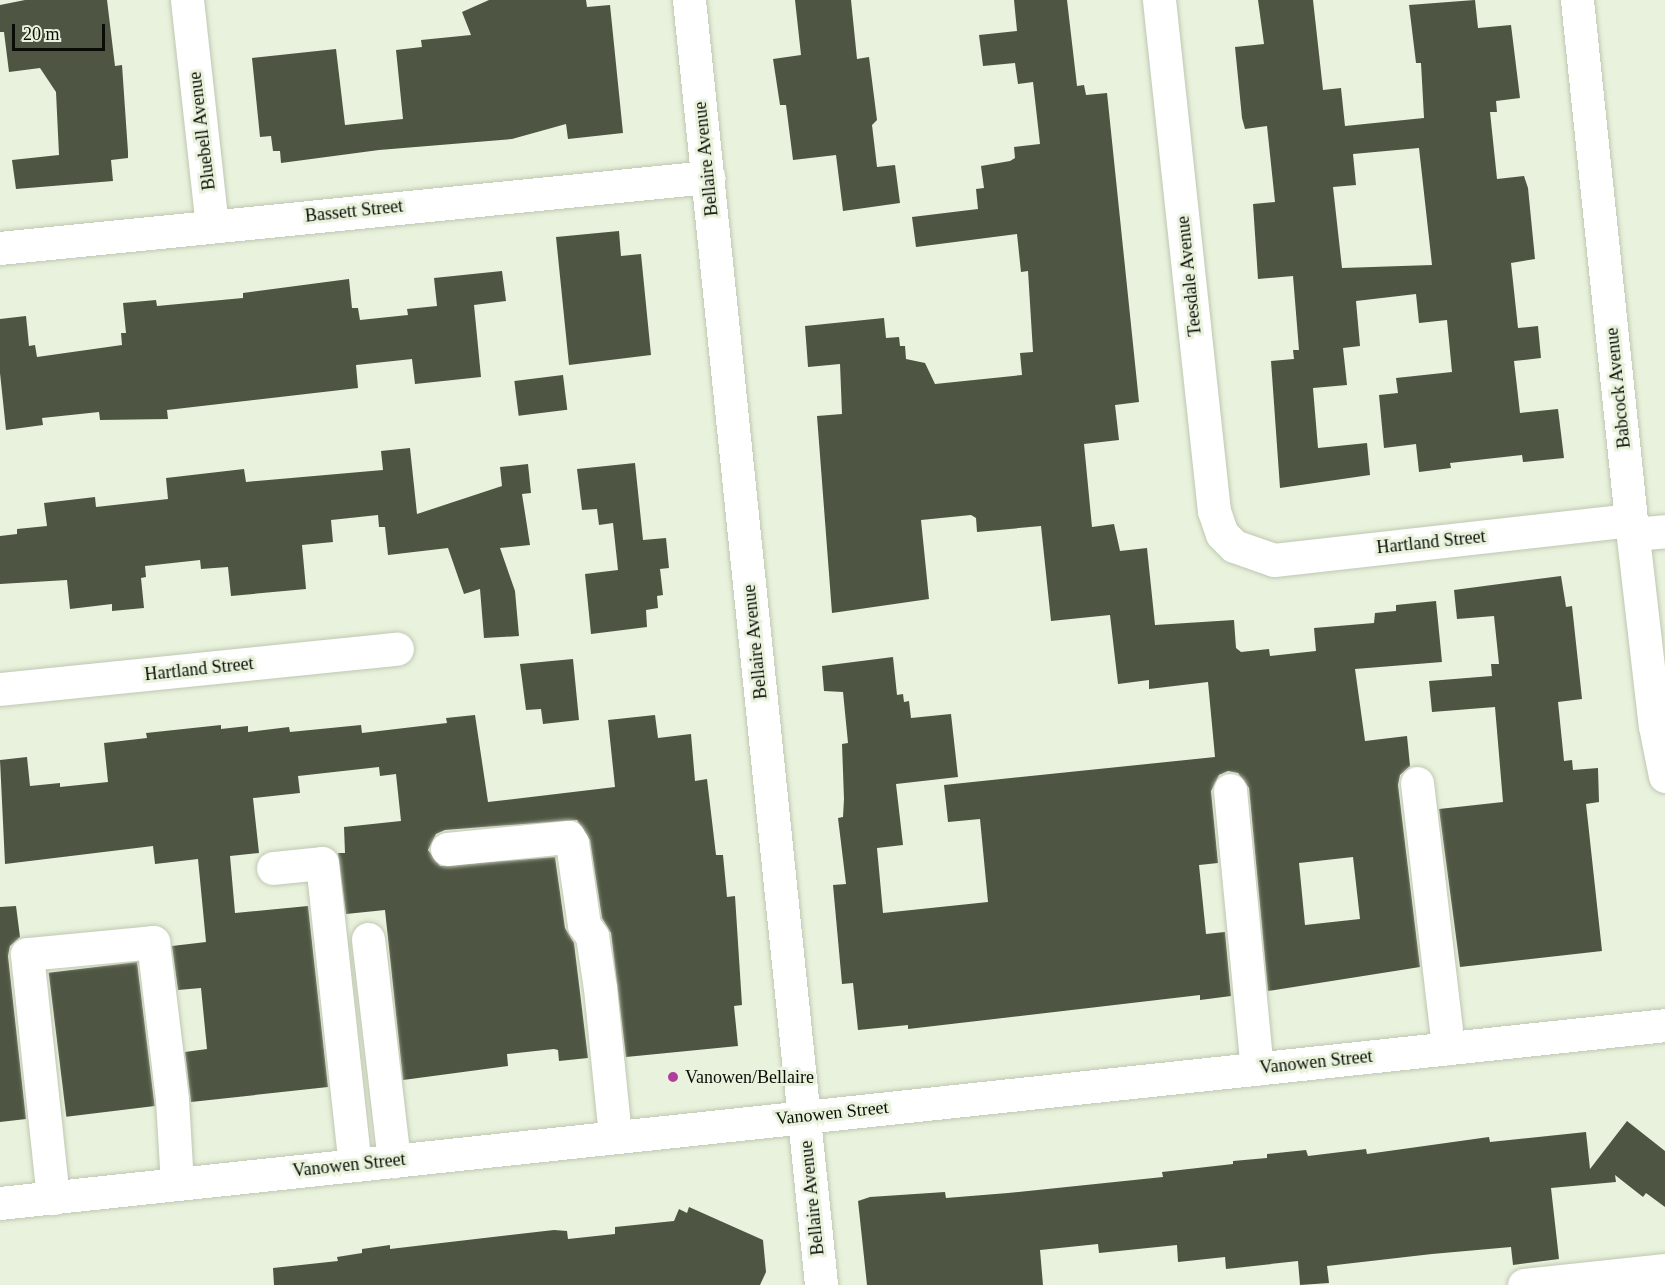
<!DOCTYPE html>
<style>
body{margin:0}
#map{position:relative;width:1665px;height:1285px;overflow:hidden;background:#e9f2dc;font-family:Georgia,serif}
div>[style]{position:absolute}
.building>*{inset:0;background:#4e5543;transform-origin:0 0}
.roads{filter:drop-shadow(0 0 2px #bec7b2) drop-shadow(0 0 2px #bec7b2)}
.minor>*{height:33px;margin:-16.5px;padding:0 16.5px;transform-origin:16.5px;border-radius:16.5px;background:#fff}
.major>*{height:33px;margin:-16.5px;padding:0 16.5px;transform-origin:16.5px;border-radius:16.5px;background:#fff}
.dots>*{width:16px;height:16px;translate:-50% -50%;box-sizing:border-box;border:3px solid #e9f2dc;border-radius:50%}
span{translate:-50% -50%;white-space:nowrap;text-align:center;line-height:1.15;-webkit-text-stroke:6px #e9f2dc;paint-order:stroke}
.street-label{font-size:18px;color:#0a0d06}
.poi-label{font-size:18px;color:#0a0d06}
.left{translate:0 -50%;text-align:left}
.scale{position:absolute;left:12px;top:24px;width:93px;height:27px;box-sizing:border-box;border:3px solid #0a0d06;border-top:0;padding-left:8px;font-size:18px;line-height:21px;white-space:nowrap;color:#0a0d06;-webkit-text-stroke:4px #e9f2dc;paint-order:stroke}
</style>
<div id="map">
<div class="building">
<i style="clip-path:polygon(25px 0,107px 0,115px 66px,122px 65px,128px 152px,128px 158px,111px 160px,113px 181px,16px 189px,12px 160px,59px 155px,56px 92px,40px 68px,9px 72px,4px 32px,0 32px,0 5px)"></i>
<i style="clip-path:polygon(489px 0,586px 0,587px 7px,610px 5px,623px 133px,568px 139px,566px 124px,512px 139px,379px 150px,281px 163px,280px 151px,273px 151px,271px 136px,260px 137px,252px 58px,336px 49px,345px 125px,403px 119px,396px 50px,422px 47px,421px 40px,471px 35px,462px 12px)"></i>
<i style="clip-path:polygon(795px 0,851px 0,857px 59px,869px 57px,877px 120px,872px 125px,877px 167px,895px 165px,900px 203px,843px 211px,836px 155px,793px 160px,786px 105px,780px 105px,773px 59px,801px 55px)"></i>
<i style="clip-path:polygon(evenodd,1014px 0,1067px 0,1077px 86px,1084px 85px,1086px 95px,1107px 93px,1139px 402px,1115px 405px,1119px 440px,1084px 444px,1092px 527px,1114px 524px,1120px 551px,1147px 548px,1155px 625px,1234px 620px,1236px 648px,1241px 652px,1269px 649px,1270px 656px,1316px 651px,1314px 628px,1374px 623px,1375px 613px,1396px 611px,1396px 605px,1436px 601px,1442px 662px,1355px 669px,1365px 741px,1407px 736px,1410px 766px,1400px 775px,1398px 785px,1420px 967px,1268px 991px,1249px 788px,1238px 773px,1228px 771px,1219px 775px,1211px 791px,1218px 863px,1199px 865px,1206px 934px,1225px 932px,1231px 996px,1200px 1000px,1200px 995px,908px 1029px,908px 1025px,858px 1030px,853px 983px,842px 984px,833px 885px,846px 884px,838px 818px,843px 817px,844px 799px,842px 744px,848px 743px,843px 692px,824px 691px,822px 666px,893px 657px,897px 695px,903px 694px,904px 702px,909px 701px,911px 718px,951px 714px,958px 777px,896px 784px,903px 845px,877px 848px,883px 913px,988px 902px,980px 819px,948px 822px,944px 785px,1215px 757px,1208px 682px,1149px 689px,1149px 680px,1118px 684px,1110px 615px,1051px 621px,1041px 526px,977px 532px,976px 518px,971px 515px,921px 520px,929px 599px,832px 613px,817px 416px,842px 414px,840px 364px,808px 367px,805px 326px,884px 318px,886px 338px,899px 337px,900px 346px,905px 346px,906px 359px,925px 363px,935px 384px,1022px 375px,1020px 353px,1033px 352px,1028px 271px,1021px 272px,1017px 234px,916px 247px,912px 217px,978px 209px,976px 189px,984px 188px,981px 166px,1010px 161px,1015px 158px,1014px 147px,1040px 144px,1033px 82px,1018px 84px,1015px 63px,983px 66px,979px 35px,1017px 31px,1014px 0,1353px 857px,1360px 919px,1305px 925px,1299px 863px,1353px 857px)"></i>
<i style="clip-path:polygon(evenodd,1258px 0,1313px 0,1323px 90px,1341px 88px,1345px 126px,1424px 118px,1421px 63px,1416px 63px,1409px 5px,1475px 0,1478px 28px,1511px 25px,1520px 98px,1496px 101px,1497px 112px,1490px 112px,1497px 179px,1524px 176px,1528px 188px,1535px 259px,1511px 263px,1518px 328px,1538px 326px,1541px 358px,1514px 361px,1520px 413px,1558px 409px,1564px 458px,1523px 462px,1522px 455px,1450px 463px,1451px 468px,1419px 472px,1416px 444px,1384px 448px,1379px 395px,1398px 393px,1396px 378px,1452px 372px,1447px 320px,1419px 323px,1416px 294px,1356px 301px,1360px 346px,1343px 348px,1347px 385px,1313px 388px,1318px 448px,1367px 443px,1370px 475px,1280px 488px,1271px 361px,1294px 359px,1293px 350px,1299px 350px,1293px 276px,1258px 279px,1253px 204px,1275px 202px,1267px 126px,1245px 129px,1242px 118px,1235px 47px,1264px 44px,1258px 0,1419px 148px,1432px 265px,1342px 268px,1333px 187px,1356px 185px,1353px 154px,1419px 148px)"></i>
<i style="clip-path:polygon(619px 231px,621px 256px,641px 254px,651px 355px,569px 365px,556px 237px)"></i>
<i style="clip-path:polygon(502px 271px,506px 301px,474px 305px,481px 377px,415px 384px,412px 359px,356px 365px,358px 388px,167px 410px,168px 419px,100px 420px,99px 412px,42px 418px,43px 425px,6px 430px,0 373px,0 319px,26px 316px,29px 346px,35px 345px,37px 357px,122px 345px,121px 333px,126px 333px,123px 303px,156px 300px,157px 306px,243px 298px,243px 293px,349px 279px,352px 308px,358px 308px,360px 320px,408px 315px,407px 309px,437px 306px,434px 278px)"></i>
<i style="left:563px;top:375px;width:35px;height:49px;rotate:83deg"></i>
<i style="clip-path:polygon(410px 448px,417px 514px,502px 486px,500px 467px,528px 464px,531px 493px,522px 494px,530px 545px,500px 548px,515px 591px,519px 636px,484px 638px,480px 589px,464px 594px,448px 548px,388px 555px,385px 527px,379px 527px,378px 515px,331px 520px,333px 542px,302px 545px,306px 589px,231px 596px,228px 567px,201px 569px,200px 560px,145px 566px,146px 577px,141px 578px,144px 608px,112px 611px,112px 604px,70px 609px,67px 580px,0 584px,0 536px,17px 534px,17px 529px,47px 526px,44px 503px,95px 497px,96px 507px,168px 499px,166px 478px,244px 469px,246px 482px,383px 470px,381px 451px)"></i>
<i style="clip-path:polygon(635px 463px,643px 540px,666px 538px,669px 568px,660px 569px,663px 595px,657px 596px,658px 608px,646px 610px,647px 627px,591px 634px,585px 574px,618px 570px,613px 523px,599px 525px,597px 509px,582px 510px,577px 469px)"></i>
<i style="clip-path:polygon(1561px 576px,1566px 607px,1572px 606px,1582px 699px,1558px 702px,1564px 761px,1572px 760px,1573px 770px,1598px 768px,1599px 802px,1586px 804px,1602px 951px,1460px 967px,1439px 809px,1503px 802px,1495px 707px,1432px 712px,1429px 681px,1492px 676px,1491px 664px,1499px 664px,1494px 616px,1457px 619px,1454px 590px)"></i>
<i style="clip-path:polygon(573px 659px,579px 720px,543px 724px,541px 709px,526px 710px,520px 664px)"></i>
<i style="clip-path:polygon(475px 715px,488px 802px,615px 787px,608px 720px,655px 715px,658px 738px,691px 734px,695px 781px,707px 779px,716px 855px,723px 855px,727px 897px,735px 896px,742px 1005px,734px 1006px,738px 1046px,626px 1057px,611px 933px,602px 918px,590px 840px,577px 820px,445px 830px,436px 834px,428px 850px,440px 866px,555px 857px,565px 928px,574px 943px,588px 1058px,559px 1061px,558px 1050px,554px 1049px,507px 1054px,508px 1066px,403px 1080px,385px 910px,346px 914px,338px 853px,345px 853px,344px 827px,401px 821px,396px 774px,380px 776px,379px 767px,298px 776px,300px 793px,253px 798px,259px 853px,230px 856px,235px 913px,308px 906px,328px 1087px,191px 1102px,185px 1052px,207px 1049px,201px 988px,178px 990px,172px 946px,206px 942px,198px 859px,155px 864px,153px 846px,5px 864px,0 760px,27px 757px,30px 786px,60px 783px,60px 787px,108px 782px,104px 743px,147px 738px,146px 733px,221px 725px,221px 729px,248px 726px,248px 732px,289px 727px,290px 732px,361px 725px,362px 733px,447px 723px,446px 718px)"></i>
<i style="clip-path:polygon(16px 906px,20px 937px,10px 946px,8px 956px,26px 1119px,0 1122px,0 907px)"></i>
<i style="left:137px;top:962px;width:145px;height:89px;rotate:83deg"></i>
<i style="clip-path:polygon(1627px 1121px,1665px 1151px,1665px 1207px,1646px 1193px,1643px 1197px,1615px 1175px,1616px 1182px,1551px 1188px,1559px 1259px,1513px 1265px,1511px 1247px,1432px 1254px,1327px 1266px,1329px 1283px,1300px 1285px,1298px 1261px,1226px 1269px,1225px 1257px,1178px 1262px,1177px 1245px,1099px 1253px,1098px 1244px,1040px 1250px,1043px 1285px,867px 1285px,858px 1201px,870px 1197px,945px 1192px,946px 1198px,1008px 1193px,1163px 1177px,1162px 1172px,1233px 1164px,1233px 1161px,1267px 1158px,1267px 1154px,1306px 1150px,1308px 1156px,1366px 1149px,1367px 1154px,1489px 1137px,1490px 1142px,1586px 1132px,1590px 1169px)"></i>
<i style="clip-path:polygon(689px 1207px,763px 1240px,766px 1272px,760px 1285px,274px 1285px,273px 1268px,338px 1261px,337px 1257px,362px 1253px,362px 1249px,390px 1245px,390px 1249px,554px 1230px,567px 1231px,568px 1239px,615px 1234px,615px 1227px,674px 1221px,679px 1209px,687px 1213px)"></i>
</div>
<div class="roads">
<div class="minor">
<i style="left:187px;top:0;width:226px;rotate:83.7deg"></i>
<i style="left:689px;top:0;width:1292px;rotate:84.13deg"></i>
<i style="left:1159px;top:0;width:514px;rotate:83.86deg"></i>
<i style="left:1214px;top:511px;width:24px;rotate:71deg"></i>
<i style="left:1222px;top:534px;width:17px;rotate:45deg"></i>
<i style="left:1234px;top:546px;width:42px;rotate:19.3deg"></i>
<i style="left:1274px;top:560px;width:359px;rotate:-6.4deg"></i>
<i style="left:1577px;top:0;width:523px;rotate:84.07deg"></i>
<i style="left:1631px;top:520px;width:207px;rotate:83.4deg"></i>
<i style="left:1655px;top:726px;width:51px;rotate:78.7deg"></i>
<i style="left:0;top:248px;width:712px;rotate:-5.73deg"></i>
<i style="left:1633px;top:534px;width:32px;rotate:-5deg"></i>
<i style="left:0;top:689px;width:399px;rotate:-5.8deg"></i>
<i style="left:1417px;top:783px;width:267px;rotate:83.3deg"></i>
<i style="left:1230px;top:790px;width:280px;rotate:84.5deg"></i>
<i style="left:447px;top:849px;width:122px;rotate:-5.7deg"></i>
<i style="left:568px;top:837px;width:7px;rotate:56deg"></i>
<i style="left:572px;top:843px;width:83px;rotate:81.7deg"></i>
<i style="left:584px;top:925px;width:14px;rotate:54deg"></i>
<i style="left:592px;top:936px;width:53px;rotate:81.3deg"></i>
<i style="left:600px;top:988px;width:149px;rotate:84.2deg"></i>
<i style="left:273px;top:868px;width:49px;rotate:-5.8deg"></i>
<i style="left:322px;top:863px;width:304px;rotate:83.8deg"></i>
<i style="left:368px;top:939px;width:224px;rotate:83.3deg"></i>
<i style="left:53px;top:1198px;width:245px;rotate:-96.1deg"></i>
<i style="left:27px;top:954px;width:127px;rotate:-5.4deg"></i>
<i style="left:153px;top:942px;width:159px;rotate:83.1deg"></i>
<i style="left:172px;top:1100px;width:84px;rotate:86.6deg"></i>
<i style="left:1524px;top:1285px;width:142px;rotate:-6.1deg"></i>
</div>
<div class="major">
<i style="left:0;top:1203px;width:1674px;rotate:-6.1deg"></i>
</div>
</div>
<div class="dots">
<i style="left:673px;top:1077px;background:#b03f9c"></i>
</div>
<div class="street-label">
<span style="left:202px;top:131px;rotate:-97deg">Bluebell Avenue</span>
<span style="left:706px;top:159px;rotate:-96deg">Bellaire Avenue</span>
<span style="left:354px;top:211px;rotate:-6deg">Bassett Street</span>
<span style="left:1189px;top:276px;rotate:-96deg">Teesdale Avenue</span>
<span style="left:1618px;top:388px;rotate:-96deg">Babcock Avenue</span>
<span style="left:1431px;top:542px;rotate:-6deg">Hartland Street</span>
<span style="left:755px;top:642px;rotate:-96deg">Bellaire Avenue</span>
<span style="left:199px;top:669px;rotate:-6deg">Hartland Street</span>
<span style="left:1316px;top:1062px;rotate:-6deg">Vanowen Street</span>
<span style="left:832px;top:1113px;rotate:-6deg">Vanowen Street</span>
<span style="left:349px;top:1165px;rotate:-6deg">Vanowen Street</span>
<span style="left:812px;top:1198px;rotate:-96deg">Bellaire Avenue</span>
</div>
<div class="poi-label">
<span class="left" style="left:685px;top:1077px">Vanowen/Bellaire</span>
</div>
<div class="scale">20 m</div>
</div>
